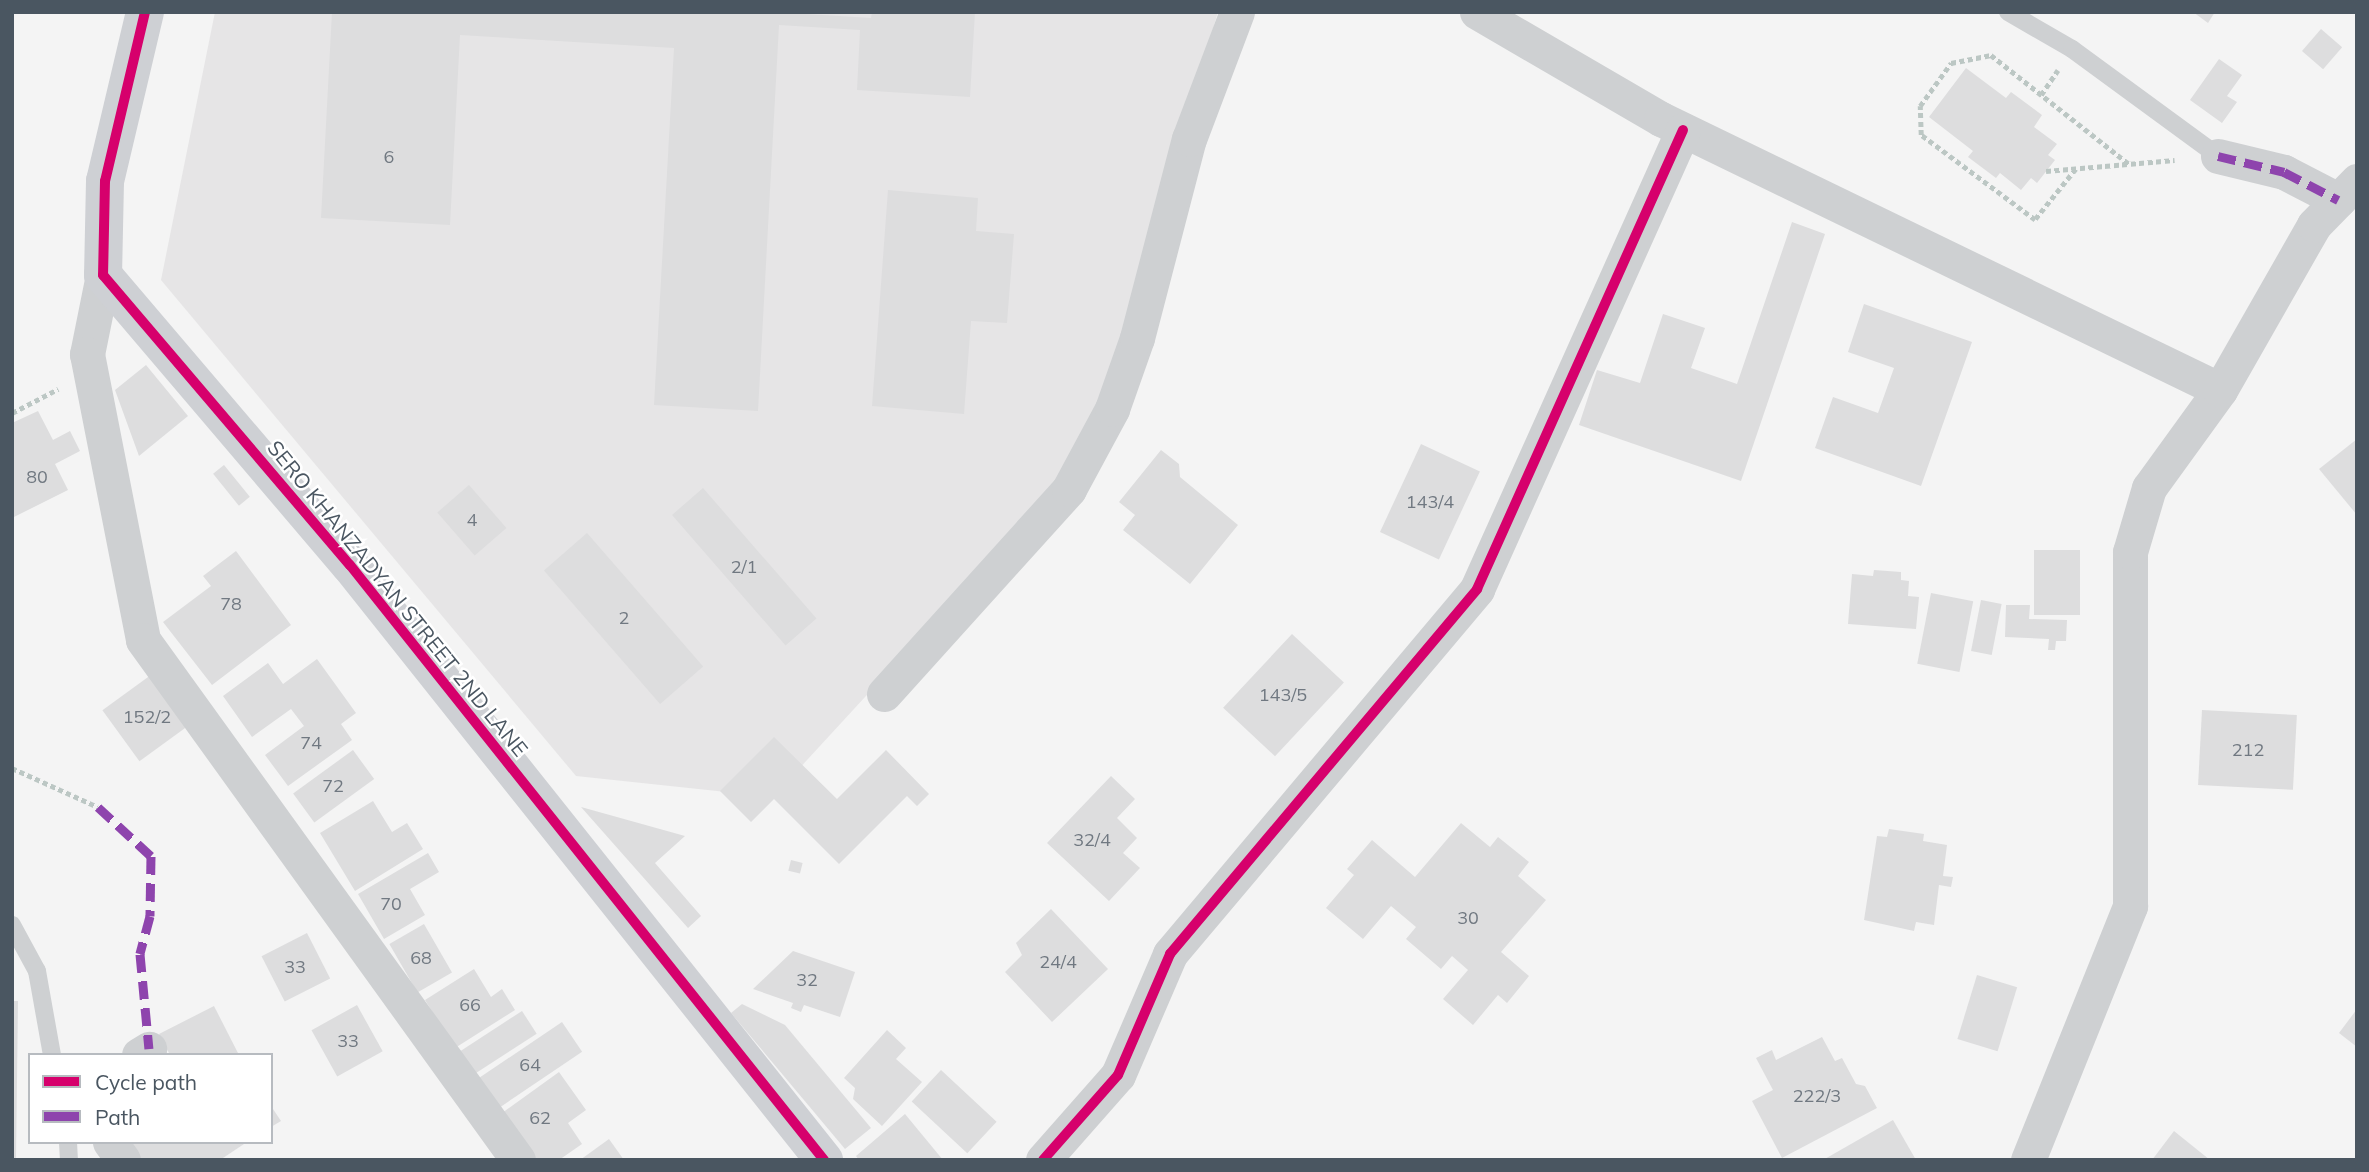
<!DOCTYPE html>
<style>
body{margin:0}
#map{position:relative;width:2369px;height:1172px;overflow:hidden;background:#f4f4f4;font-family:Mulish,sans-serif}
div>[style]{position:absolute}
.education>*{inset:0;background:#e6e5e6}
.building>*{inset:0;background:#ddddde;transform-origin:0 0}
.path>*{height:4.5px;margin-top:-2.25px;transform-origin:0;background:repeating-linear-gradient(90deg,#bcc7c4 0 5px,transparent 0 8.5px)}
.lane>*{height:18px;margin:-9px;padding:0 9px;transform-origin:9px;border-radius:9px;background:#ced0d2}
.street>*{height:35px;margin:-17.5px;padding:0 17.5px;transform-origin:17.5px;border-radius:17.5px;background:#ced0d2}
.secondary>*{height:38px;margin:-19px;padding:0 19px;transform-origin:19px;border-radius:19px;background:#ced0d4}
.quiet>*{height:9px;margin-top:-4.5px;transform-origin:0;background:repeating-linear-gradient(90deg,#8e44ad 0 18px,transparent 0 27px)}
.cycleway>*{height:10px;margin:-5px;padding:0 5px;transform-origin:5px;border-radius:5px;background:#d6006c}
span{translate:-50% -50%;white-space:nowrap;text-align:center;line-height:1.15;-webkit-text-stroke:5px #fff;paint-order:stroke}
.number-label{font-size:18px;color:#707881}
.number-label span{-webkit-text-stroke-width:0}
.street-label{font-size:21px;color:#4a5661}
.frame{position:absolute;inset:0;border:14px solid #4a5661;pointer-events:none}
.legend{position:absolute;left:28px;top:1053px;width:245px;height:91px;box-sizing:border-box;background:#fff;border:2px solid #b7bbc0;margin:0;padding:9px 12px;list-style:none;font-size:21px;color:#4a5661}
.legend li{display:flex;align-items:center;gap:14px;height:35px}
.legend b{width:35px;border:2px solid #b7bbc0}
</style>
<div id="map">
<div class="education">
<i style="clip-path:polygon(215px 12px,1218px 12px,1084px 459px,773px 797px,576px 776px,161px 280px)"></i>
</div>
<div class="building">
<i style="clip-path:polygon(332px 12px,774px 12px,871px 18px,872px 12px,975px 12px,970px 97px,857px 90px,860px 30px,779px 25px,758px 411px,654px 405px,674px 48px,460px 35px,450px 225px,321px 218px)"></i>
<i style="clip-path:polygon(2193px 12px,2215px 12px,2208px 23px)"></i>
<i style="left:2321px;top:29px;width:28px;height:29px;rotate:41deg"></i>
<i style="clip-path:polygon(2219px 59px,2242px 75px,2227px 96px,2237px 102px,2222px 123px,2190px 100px)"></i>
<i style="clip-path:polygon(1966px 68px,2006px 98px,2011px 92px,2042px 115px,2034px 127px,2057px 144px,2048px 155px,2055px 160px,2037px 183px,2031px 178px,2021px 190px,2000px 173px,1996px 178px,1968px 157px,1973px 151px,1929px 117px)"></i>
<i style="clip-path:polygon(888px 190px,978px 198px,976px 231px,1014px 234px,1007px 323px,971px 321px,964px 414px,872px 406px)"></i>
<i style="clip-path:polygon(1792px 222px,1825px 234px,1741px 481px,1579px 425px,1597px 370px,1640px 383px,1663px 314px,1705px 328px,1691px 368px,1737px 384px)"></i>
<i style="clip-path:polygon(1864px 304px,1972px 342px,1921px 486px,1815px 448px,1833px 397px,1878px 413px,1894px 368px,1848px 352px)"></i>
<i style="clip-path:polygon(146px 365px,188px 416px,139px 456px,115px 390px)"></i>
<i style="clip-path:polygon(38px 411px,53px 440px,70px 431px,80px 451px,55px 464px,68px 490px,12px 518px,12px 423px)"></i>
<i style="clip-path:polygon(2357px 439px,2357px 515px,2319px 469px)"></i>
<i style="left:1421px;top:444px;width:65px;height:97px;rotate:25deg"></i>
<i style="clip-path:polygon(1161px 450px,1179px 464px,1180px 477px,1238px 525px,1190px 584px,1123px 530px,1135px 515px,1119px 502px)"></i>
<i style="left:224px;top:465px;width:41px;height:14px;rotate:51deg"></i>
<i style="left:469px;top:485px;width:57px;height:42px;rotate:49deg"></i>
<i style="left:703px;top:488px;width:173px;height:41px;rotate:49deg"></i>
<i style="left:587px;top:533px;width:177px;height:57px;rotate:49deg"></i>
<i style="left:2034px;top:550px;width:46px;height:65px"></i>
<i style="clip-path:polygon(236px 551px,291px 625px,212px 685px,163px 622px,211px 586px,203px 576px)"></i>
<i style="clip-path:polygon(1874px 570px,1901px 572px,1901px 580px,1909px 581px,1908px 596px,1919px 597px,1916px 629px,1848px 624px,1852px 574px,1873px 576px)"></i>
<i style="left:1931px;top:593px;width:43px;height:72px;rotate:11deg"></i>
<i style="left:1981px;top:600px;width:21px;height:52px;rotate:11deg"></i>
<i style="clip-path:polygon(2006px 605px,2030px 605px,2029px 619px,2067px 620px,2066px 641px,2056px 641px,2055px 650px,2048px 650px,2049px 639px,2005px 637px)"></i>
<i style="left:1292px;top:634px;width:71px;height:101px;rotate:43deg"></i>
<i style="clip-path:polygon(317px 659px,356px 713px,341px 724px,352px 740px,288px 786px,265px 755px,304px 726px,291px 709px,252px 737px,223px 696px,268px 663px,283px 684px)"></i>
<i style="left:155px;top:672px;width:63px;height:65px;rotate:54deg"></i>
<i style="left:2202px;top:710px;width:95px;height:75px;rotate:3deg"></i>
<i style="clip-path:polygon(774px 737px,837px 799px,886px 750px,929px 794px,917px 806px,907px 796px,839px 864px,774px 799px,751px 822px,720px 791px)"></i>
<i style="left:353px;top:750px;width:36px;height:74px;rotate:54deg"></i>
<i style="clip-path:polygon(1111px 776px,1135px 799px,1117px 818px,1137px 838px,1123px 853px,1140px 868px,1109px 901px,1047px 843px)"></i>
<i style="clip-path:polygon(373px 801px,392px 832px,407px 823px,423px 849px,355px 891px,320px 833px)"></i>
<i style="clip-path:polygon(581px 807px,685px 836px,655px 863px,701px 916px,688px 928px)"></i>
<i style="clip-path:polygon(1461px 823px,1490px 847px,1498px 837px,1529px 862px,1518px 876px,1546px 900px,1501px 952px,1529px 976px,1507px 1003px,1498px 995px,1473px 1025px,1443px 999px,1468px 970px,1452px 956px,1441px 969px,1406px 939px,1416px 927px,1391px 906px,1363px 939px,1326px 908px,1354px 875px,1347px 869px,1372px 840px,1415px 877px)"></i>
<i style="clip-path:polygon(1889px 829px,1924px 834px,1923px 841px,1947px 845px,1943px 876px,1953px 877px,1951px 887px,1939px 885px,1934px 925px,1916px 922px,1914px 931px,1864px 920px,1877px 836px,1887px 837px)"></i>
<i style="clip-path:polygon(428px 853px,439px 872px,410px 889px,425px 915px,384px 939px,358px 894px)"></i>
<i style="left:791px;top:860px;width:12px;height:11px;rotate:14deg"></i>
<i style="clip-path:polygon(1051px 909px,1108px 969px,1052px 1022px,1005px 972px,1022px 955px,1016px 943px)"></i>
<i style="left:424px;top:924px;width:56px;height:40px;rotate:60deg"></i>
<i style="left:307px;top:933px;width:51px;height:51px;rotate:63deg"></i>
<i style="clip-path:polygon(793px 951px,855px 972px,840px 1017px,804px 1005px,801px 1012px,791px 1008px,793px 1003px,753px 989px)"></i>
<i style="clip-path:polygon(474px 969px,491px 997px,502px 989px,515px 1010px,455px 1048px,425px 1000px)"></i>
<i style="left:1977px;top:975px;width:42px;height:67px;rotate:17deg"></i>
<i style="clip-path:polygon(12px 1001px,18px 1001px,16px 1160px,12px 1160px)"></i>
<i style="clip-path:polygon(742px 1004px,785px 1025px,871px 1128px,845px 1149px,731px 1013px)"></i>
<i style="left:357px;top:1005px;width:53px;height:52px;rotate:61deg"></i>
<i style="clip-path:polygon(214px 1006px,239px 1055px,170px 1055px,159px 1034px)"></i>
<i style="clip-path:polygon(2357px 1009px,2357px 1047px,2339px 1033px)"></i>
<i style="left:522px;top:1011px;width:27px;height:76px;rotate:57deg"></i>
<i style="left:562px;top:1022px;width:36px;height:102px;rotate:56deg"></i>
<i style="clip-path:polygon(887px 1030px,906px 1048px,896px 1059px,922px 1082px,882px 1126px,853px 1099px,855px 1088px,844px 1078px)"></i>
<i style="clip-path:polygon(1822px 1037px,1835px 1061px,1842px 1058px,1856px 1084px,1865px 1086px,1877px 1108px,1782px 1158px,1752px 1101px,1773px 1090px,1756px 1058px,1772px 1050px,1776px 1060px)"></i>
<i style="left:941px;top:1070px;width:76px;height:43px;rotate:43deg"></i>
<i style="clip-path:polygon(559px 1072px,586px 1110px,568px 1123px,582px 1144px,559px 1160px,535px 1160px,502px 1113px)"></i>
<i style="clip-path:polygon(271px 1106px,281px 1121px,271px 1127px)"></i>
<i style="clip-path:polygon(905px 1114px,943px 1160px,859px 1160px,856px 1156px)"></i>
<i style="clip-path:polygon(1893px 1120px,1916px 1160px,1823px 1160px)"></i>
<i style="clip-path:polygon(2174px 1131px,2210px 1160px,2152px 1160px)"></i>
<i style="clip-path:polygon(609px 1139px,624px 1160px,580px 1160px)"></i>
<i style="clip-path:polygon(127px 1142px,247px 1142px,220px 1160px,139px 1160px)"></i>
</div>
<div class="path">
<i style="left:2041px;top:95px;width:30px;rotate:-56deg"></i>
<i style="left:2076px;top:169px;width:65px;rotate:128.8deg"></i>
<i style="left:2035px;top:220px;width:142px;rotate:-143.3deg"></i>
<i style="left:1921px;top:135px;width:29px;rotate:-92deg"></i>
<i style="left:1920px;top:106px;width:53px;rotate:-54.2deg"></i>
<i style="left:1951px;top:63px;width:41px;rotate:-11.3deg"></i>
<i style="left:1991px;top:55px;width:176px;rotate:38.3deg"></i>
<i style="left:2046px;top:171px;width:129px;rotate:-4.9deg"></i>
<i style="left:12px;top:413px;width:52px;rotate:-27.6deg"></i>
<i style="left:12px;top:768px;width:94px;rotate:24.4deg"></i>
</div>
<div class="lane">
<i style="left:2008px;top:12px;width:74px;rotate:30deg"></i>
<i style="left:2072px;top:49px;width:181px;rotate:36.2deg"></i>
<i style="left:12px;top:925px;width:52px;rotate:61.5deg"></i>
<i style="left:37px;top:971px;width:85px;rotate:79.9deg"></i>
<i style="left:68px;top:1142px;width:18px;rotate:87deg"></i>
</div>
<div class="street">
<i style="left:1477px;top:12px;width:213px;rotate:30.2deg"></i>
<i style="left:1661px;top:119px;width:621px;rotate:25.86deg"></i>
<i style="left:2218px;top:156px;width:68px;rotate:13.6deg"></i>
<i style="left:2284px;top:172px;width:61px;rotate:27.4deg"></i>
<i style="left:103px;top:275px;width:81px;rotate:101.4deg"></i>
<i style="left:87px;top:354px;width:291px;rotate:78.9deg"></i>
<i style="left:143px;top:640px;width:641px;rotate:54.2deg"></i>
<i style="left:884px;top:694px;width:276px;rotate:-47.9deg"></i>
<i style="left:1069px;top:489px;width:91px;rotate:-61.7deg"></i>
<i style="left:1112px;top:409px;width:75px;rotate:-70.6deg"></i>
<i style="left:1137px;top:338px;width:206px;rotate:-75.4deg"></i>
<i style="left:1189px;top:139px;width:136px;rotate:-69.3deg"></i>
<i style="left:139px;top:1055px;width:12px;rotate:-31deg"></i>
<i style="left:110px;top:1142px;width:22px;rotate:54deg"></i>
<i style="left:1043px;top:1160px;width:113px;rotate:-48.6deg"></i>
<i style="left:1118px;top:1075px;width:132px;rotate:-66.7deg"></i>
<i style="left:1170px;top:954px;width:477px;rotate:-49.9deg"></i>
<i style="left:1477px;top:589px;width:503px;rotate:-65.83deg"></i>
<i style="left:2028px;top:1160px;width:274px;rotate:-68.1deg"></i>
<i style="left:2130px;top:906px;width:354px;rotate:-90deg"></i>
<i style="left:2130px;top:552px;width:67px;rotate:-73.5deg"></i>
<i style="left:2149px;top:488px;width:121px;rotate:-54.1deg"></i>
<i style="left:2220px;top:390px;width:190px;rotate:-60.3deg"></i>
<i style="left:2314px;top:225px;width:62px;rotate:-45.7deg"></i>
</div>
<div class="secondary">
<i style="left:145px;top:12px;width:174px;rotate:103.3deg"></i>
<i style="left:105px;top:181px;width:94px;rotate:91.2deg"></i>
<i style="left:103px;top:275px;width:381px;rotate:49.6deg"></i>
<i style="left:350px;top:565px;width:761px;rotate:51.46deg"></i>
</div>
<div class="quiet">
<i style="left:2218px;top:156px;width:68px;rotate:13.6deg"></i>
<i style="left:2284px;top:172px;width:61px;rotate:27.4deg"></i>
<i style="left:98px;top:807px;width:72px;rotate:42.8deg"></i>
<i style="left:151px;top:856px;width:60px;rotate:91deg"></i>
<i style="left:150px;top:916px;width:39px;rotate:105deg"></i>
<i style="left:140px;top:954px;width:95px;rotate:84.6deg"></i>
</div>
<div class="cycleway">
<i style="left:145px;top:12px;width:174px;rotate:103.3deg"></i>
<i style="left:105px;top:181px;width:94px;rotate:91.2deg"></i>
<i style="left:103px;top:275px;width:381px;rotate:49.6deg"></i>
<i style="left:350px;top:565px;width:761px;rotate:51.46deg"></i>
<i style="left:1043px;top:1160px;width:113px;rotate:-48.6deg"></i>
<i style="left:1118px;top:1075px;width:132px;rotate:-66.7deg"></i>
<i style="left:1170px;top:954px;width:477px;rotate:-49.9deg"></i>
<i style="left:1477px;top:589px;width:503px;rotate:-65.83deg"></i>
</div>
<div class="number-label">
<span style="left:389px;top:157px">6</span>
<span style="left:37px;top:477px">80</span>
<span style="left:1430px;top:502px">143/4</span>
<span style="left:472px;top:520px">4</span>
<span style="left:744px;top:567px">2/1</span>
<span style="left:231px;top:604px">78</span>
<span style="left:624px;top:618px">2</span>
<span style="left:1283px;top:695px">143/5</span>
<span style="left:147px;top:717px">152/2</span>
<span style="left:311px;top:743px">74</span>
<span style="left:2248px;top:750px">212</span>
<span style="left:333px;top:786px">72</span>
<span style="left:1092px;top:840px">32/4</span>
<span style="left:391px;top:904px">70</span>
<span style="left:1468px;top:918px">30</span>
<span style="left:421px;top:958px">68</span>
<span style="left:1058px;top:962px">24/4</span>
<span style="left:295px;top:967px">33</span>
<span style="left:807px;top:980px">32</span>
<span style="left:470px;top:1005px">66</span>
<span style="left:348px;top:1041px">33</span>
<span style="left:530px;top:1065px">64</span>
<span style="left:1817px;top:1096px">222/3</span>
<span style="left:540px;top:1118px">62</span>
</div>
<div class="street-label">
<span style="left:398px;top:598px;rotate:51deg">SERO KHANZADYAN STREET 2ND LANE</span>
</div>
<div class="frame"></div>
<ul class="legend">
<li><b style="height:9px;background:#d6006c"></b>Cycle path</li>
<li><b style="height:9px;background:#8e44ad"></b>Path</li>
</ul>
</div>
